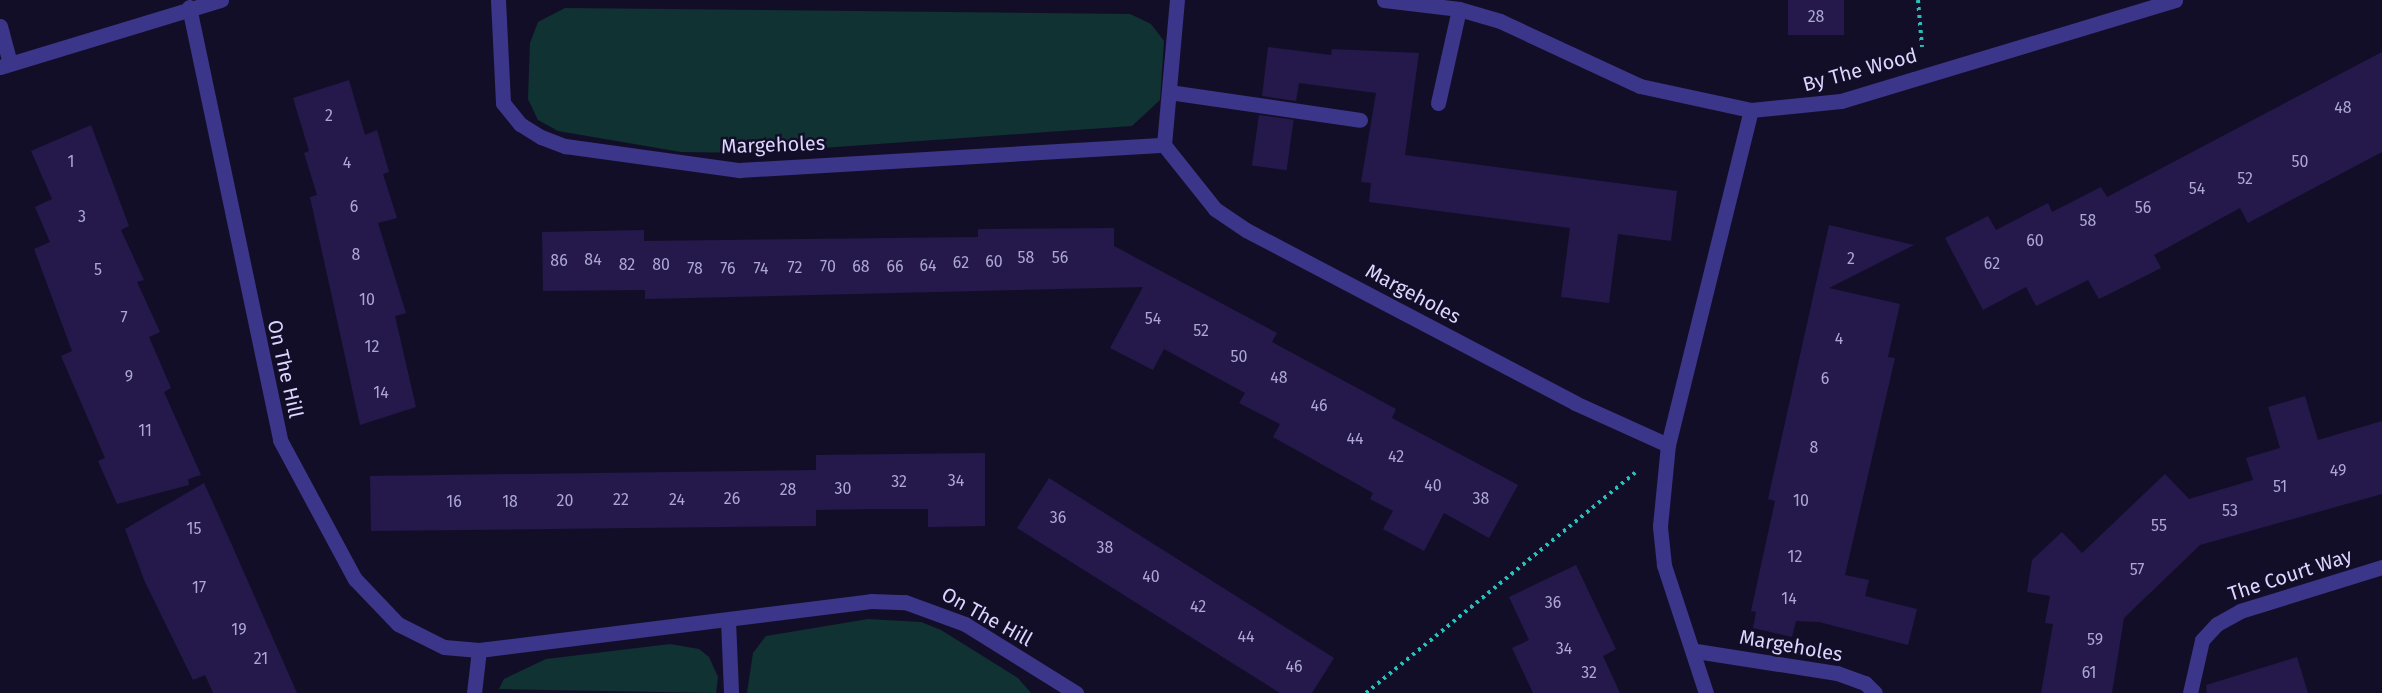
<!DOCTYPE html>
<style>
body{margin:0}
#map{position:relative;width:2382px;height:693px;overflow:hidden;background:#130e28;font-family:"Fira Sans",sans-serif}
div>[style]{position:absolute}
.green>*{inset:0;background:#103232}
.building>*{inset:0;background:#24194a;transform-origin:0 0}
.path>*{height:4px;margin-top:-2px;transform-origin:0;background:repeating-linear-gradient(90deg,#27c1bb 0 3px,transparent 0 7.5px)}
.minor>*{height:15px;margin:-7.5px;padding:0 7.5px;transform-origin:7.5px;border-radius:7.5px;background:#3b368a}
span{translate:-50% -50%;white-space:nowrap;text-align:center;line-height:1.15;-webkit-text-stroke:5px #130e28;paint-order:stroke}
.number-label{font-size:16px;color:#ada6d2}
.number-label span{-webkit-text-stroke-width:0}
.street-label{font-size:20px;color:#dbd5ff}
</style>
<div id="map">
<div class="green">
<i style="clip-path:polygon(565px 8px,1130px 14px,1151px 24px,1164px 41px,1160px 100px,1132px 126px,750px 153px,681px 152px,558px 131px,538px 120px,528px 99px,530px 43px,538px 22px)"></i>
<i style="clip-path:polygon(868px 619px,921px 622px,941px 630px,1018px 678px,1031px 693px,747px 693px,753px 653px,766px 636px)"></i>
<i style="clip-path:polygon(670px 644px,699px 649px,709px 657px,718px 677px,716px 693px,499px 689px,504px 679px,546px 659px)"></i>
</div>
<div class="building">
<i style="left:1788px;top:0;width:56px;height:35px"></i>
<i style="clip-path:polygon(1268px 47px,1331px 55px,1332px 49px,1419px 53px,1405px 155px,1677px 191px,1671px 241px,1618px 234px,1609px 303px,1561px 297px,1570px 228px,1369px 202px,1371px 183px,1361px 182px,1376px 93px,1299px 83px,1296px 101px,1262px 96px)"></i>
<i style="clip-path:polygon(2382px 52px,2382px 152px,2248px 223px,2240px 208px,2154px 255px,2161px 268px,2099px 299px,2088px 280px,2036px 306px,2026px 287px,1983px 310px,1945px 238px,1988px 216px,1996px 230px,2048px 203px,2052px 212px,2101px 187px,2107px 197px)"></i>
<i style="clip-path:polygon(349px 80px,365px 135px,377px 130px,389px 172px,383px 174px,397px 218px,378px 223px,406px 313px,395px 316px,416px 407px,360px 425px,310px 197px,317px 195px,304px 153px,309px 151px,293px 98px)"></i>
<i style="left:1259px;top:115px;width:35px;height:51px;rotate:8deg"></i>
<i style="clip-path:polygon(91px 125px,129px 226px,121px 230px,144px 280px,137px 282px,160px 332px,149px 337px,171px 388px,164px 392px,201px 475px,188px 479px,189px 485px,117px 504px,98px 461px,105px 458px,61px 356px,72px 351px,34px 249px,50px 242px,35px 207px,52px 199px,31px 151px)"></i>
<i style="clip-path:polygon(1829px 225px,1914px 245px,1829px 288px,1900px 304px,1888px 357px,1895px 358px,1845px 575px,1869px 580px,1865px 596px,1917px 609px,1908px 645px,1819px 622px,1796px 621px,1792px 637px,1753px 628px,1756px 612px,1751px 611px,1775px 501px,1768px 499px)"></i>
<i style="clip-path:polygon(1114px 228px,1114px 246px,1277px 333px,1272px 342px,1396px 409px,1392px 418px,1518px 485px,1489px 538px,1444px 513px,1424px 551px,1383px 529px,1393px 511px,1370px 499px,1373px 493px,1273px 437px,1280px 424px,1239px 403px,1245px 393px,1164px 349px,1153px 370px,1110px 348px,1143px 287px,645px 299px,645px 290px,543px 291px,542px 232px,644px 230px,644px 241px,978px 237px,978px 229px)"></i>
<i style="clip-path:polygon(2305px 396px,2318px 440px,2382px 421px,2382px 494px,2200px 545px,2124px 618px,2112px 693px,2041px 693px,2053px 624px,2045px 623px,2050px 596px,2027px 592px,2032px 560px,2062px 532px,2082px 553px,2165px 474px,2189px 499px,2253px 480px,2246px 458px,2280px 448px,2268px 407px)"></i>
<i style="clip-path:polygon(985px 453px,985px 526px,928px 527px,928px 509px,871px 509px,816px 510px,816px 526px,371px 531px,370px 476px,816px 470px,816px 455px)"></i>
<i style="clip-path:polygon(1049px 478px,1334px 658px,1312px 693px,1280px 693px,1017px 528px)"></i>
<i style="clip-path:polygon(204px 483px,231px 543px,297px 693px,213px 693px,205px 675px,193px 680px,145px 582px,125px 529px)"></i>
<i style="clip-path:polygon(1576px 565px,1616px 649px,1603px 656px,1620px 693px,1533px 693px,1512px 648px,1529px 640px,1509px 597px)"></i>
<i style="clip-path:polygon(2297px 657px,2308px 693px,2207px 693px,2206px 685px)"></i>
</div>
<div class="path">
<i style="left:1918px;top:0;width:47px;rotate:85.1deg"></i>
<i style="left:1366px;top:693px;width:350px;rotate:-39.3deg"></i>
</div>
<div class="minor">
<i style="left:498px;top:0;width:103px;rotate:87.2deg"></i>
<i style="left:503px;top:103px;width:27px;rotate:51deg"></i>
<i style="left:520px;top:124px;width:25px;rotate:32deg"></i>
<i style="left:541px;top:137px;width:26px;rotate:21deg"></i>
<i style="left:565px;top:146px;width:176px;rotate:7.9deg"></i>
<i style="left:739px;top:170px;width:426px;rotate:-3.4deg"></i>
<i style="left:1164px;top:145px;width:82px;rotate:51.4deg"></i>
<i style="left:1215px;top:209px;width:37px;rotate:34deg"></i>
<i style="left:1246px;top:230px;width:372px;rotate:27.7deg"></i>
<i style="left:1575px;top:403px;width:102px;rotate:24.3deg"></i>
<i style="left:1384px;top:0;width:76px;rotate:6.8deg"></i>
<i style="left:1459px;top:9px;width:43px;rotate:16.3deg"></i>
<i style="left:1500px;top:21px;width:154px;rotate:24.9deg"></i>
<i style="left:1640px;top:86px;width:114px;rotate:12.2deg"></i>
<i style="left:1751px;top:110px;width:90px;rotate:-5.7deg"></i>
<i style="left:1841px;top:101px;width:349px;rotate:-16.8deg"></i>
<i style="left:189px;top:7px;width:442px;rotate:78.1deg"></i>
<i style="left:280px;top:440px;width:158px;rotate:61.7deg"></i>
<i style="left:355px;top:579px;width:62px;rotate:46.3deg"></i>
<i style="left:398px;top:624px;width:51px;rotate:26.6deg"></i>
<i style="left:444px;top:647px;width:35px;rotate:5deg"></i>
<i style="left:479px;top:650px;width:395px;rotate:-7.1deg"></i>
<i style="left:871px;top:601px;width:34px;rotate:2deg"></i>
<i style="left:905px;top:602px;width:64px;rotate:20.1deg"></i>
<i style="left:965px;top:624px;width:131px;rotate:31.9deg"></i>
<i style="left:0;top:26px;width:38px;rotate:75deg"></i>
<i style="left:0;top:67px;width:231px;rotate:-16.9deg"></i>
<i style="left:1169px;top:92px;width:193px;rotate:8.3deg"></i>
<i style="left:1438px;top:103px;width:96px;rotate:-77.4deg"></i>
<i style="left:1164px;top:145px;width:146px;rotate:-84.9deg"></i>
<i style="left:728px;top:620px;width:73px;rotate:87.6deg"></i>
<i style="left:1696px;top:651px;width:143px;rotate:8.9deg"></i>
<i style="left:1837px;top:673px;width:30px;rotate:20deg"></i>
<i style="left:1865px;top:683px;width:14px;rotate:45deg"></i>
<i style="left:474px;top:693px;width:43px;rotate:-83.4deg"></i>
<i style="left:1706px;top:693px;width:135px;rotate:-108.2deg"></i>
<i style="left:1664px;top:565px;width:39px;rotate:-96deg"></i>
<i style="left:1660px;top:526px;width:81px;rotate:-84.4deg"></i>
<i style="left:1668px;top:445px;width:345px;rotate:-76.1deg"></i>
<i style="left:2190px;top:693px;width:54px;rotate:-77.2deg"></i>
<i style="left:2202px;top:640px;width:22px;rotate:-47deg"></i>
<i style="left:2217px;top:624px;width:26px;rotate:-29deg"></i>
<i style="left:2240px;top:611px;width:149px;rotate:-17.2deg"></i>
</div>
<div class="number-label">
<span style="left:1816px;top:17px">28</span>
<span style="left:2343px;top:108px">48</span>
<span style="left:329px;top:116px">2</span>
<span style="left:71px;top:162px">1</span>
<span style="left:2300px;top:162px">50</span>
<span style="left:347px;top:163px">4</span>
<span style="left:2245px;top:179px">52</span>
<span style="left:2197px;top:189px">54</span>
<span style="left:354px;top:207px">6</span>
<span style="left:2143px;top:208px">56</span>
<span style="left:82px;top:217px">3</span>
<span style="left:2088px;top:221px">58</span>
<span style="left:2035px;top:241px">60</span>
<span style="left:356px;top:255px">8</span>
<span style="left:1026px;top:258px">58</span>
<span style="left:1060px;top:258px">56</span>
<span style="left:1851px;top:259px">2</span>
<span style="left:593px;top:260px">84</span>
<span style="left:559px;top:261px">86</span>
<span style="left:994px;top:262px">60</span>
<span style="left:961px;top:263px">62</span>
<span style="left:1992px;top:264px">62</span>
<span style="left:627px;top:265px">82</span>
<span style="left:661px;top:265px">80</span>
<span style="left:928px;top:266px">64</span>
<span style="left:828px;top:267px">70</span>
<span style="left:861px;top:267px">68</span>
<span style="left:895px;top:267px">66</span>
<span style="left:795px;top:268px">72</span>
<span style="left:695px;top:269px">78</span>
<span style="left:728px;top:269px">76</span>
<span style="left:761px;top:269px">74</span>
<span style="left:98px;top:270px">5</span>
<span style="left:367px;top:300px">10</span>
<span style="left:124px;top:318px">7</span>
<span style="left:1153px;top:319px">54</span>
<span style="left:1201px;top:331px">52</span>
<span style="left:1839px;top:339px">4</span>
<span style="left:372px;top:347px">12</span>
<span style="left:1239px;top:357px">50</span>
<span style="left:129px;top:377px">9</span>
<span style="left:1279px;top:378px">48</span>
<span style="left:1825px;top:379px">6</span>
<span style="left:381px;top:393px">14</span>
<span style="left:1319px;top:406px">46</span>
<span style="left:145px;top:431px">11</span>
<span style="left:1355px;top:439px">44</span>
<span style="left:1814px;top:448px">8</span>
<span style="left:1396px;top:457px">42</span>
<span style="left:2338px;top:471px">49</span>
<span style="left:956px;top:481px">34</span>
<span style="left:899px;top:482px">32</span>
<span style="left:1433px;top:486px">40</span>
<span style="left:2280px;top:487px">51</span>
<span style="left:843px;top:489px">30</span>
<span style="left:788px;top:490px">28</span>
<span style="left:732px;top:499px">26</span>
<span style="left:1481px;top:499px">38</span>
<span style="left:621px;top:500px">22</span>
<span style="left:677px;top:500px">24</span>
<span style="left:565px;top:501px">20</span>
<span style="left:1801px;top:501px">10</span>
<span style="left:454px;top:502px">16</span>
<span style="left:510px;top:502px">18</span>
<span style="left:2230px;top:511px">53</span>
<span style="left:1058px;top:518px">36</span>
<span style="left:2159px;top:526px">55</span>
<span style="left:194px;top:529px">15</span>
<span style="left:1105px;top:548px">38</span>
<span style="left:1795px;top:557px">12</span>
<span style="left:2137px;top:570px">57</span>
<span style="left:1151px;top:577px">40</span>
<span style="left:199px;top:588px">17</span>
<span style="left:1789px;top:599px">14</span>
<span style="left:1553px;top:603px">36</span>
<span style="left:1198px;top:607px">42</span>
<span style="left:239px;top:630px">19</span>
<span style="left:1246px;top:637px">44</span>
<span style="left:2095px;top:640px">59</span>
<span style="left:1564px;top:649px">34</span>
<span style="left:261px;top:659px">21</span>
<span style="left:1294px;top:667px">46</span>
<span style="left:1589px;top:673px">32</span>
<span style="left:2089px;top:673px">61</span>
</div>
<div class="street-label">
<span style="left:1860px;top:70px;rotate:-15deg">By The Wood</span>
<span style="left:773px;top:145px;rotate:-2deg">Margeholes</span>
<span style="left:1413px;top:294px;rotate:28deg">Margeholes</span>
<span style="left:285px;top:369px;rotate:77deg">On The Hill</span>
<span style="left:2290px;top:575px;rotate:-18deg">The Court Way</span>
<span style="left:987px;top:617px;rotate:29deg">On The Hill</span>
<span style="left:1791px;top:646px;rotate:10deg">Margeholes</span>
</div>
</div>
